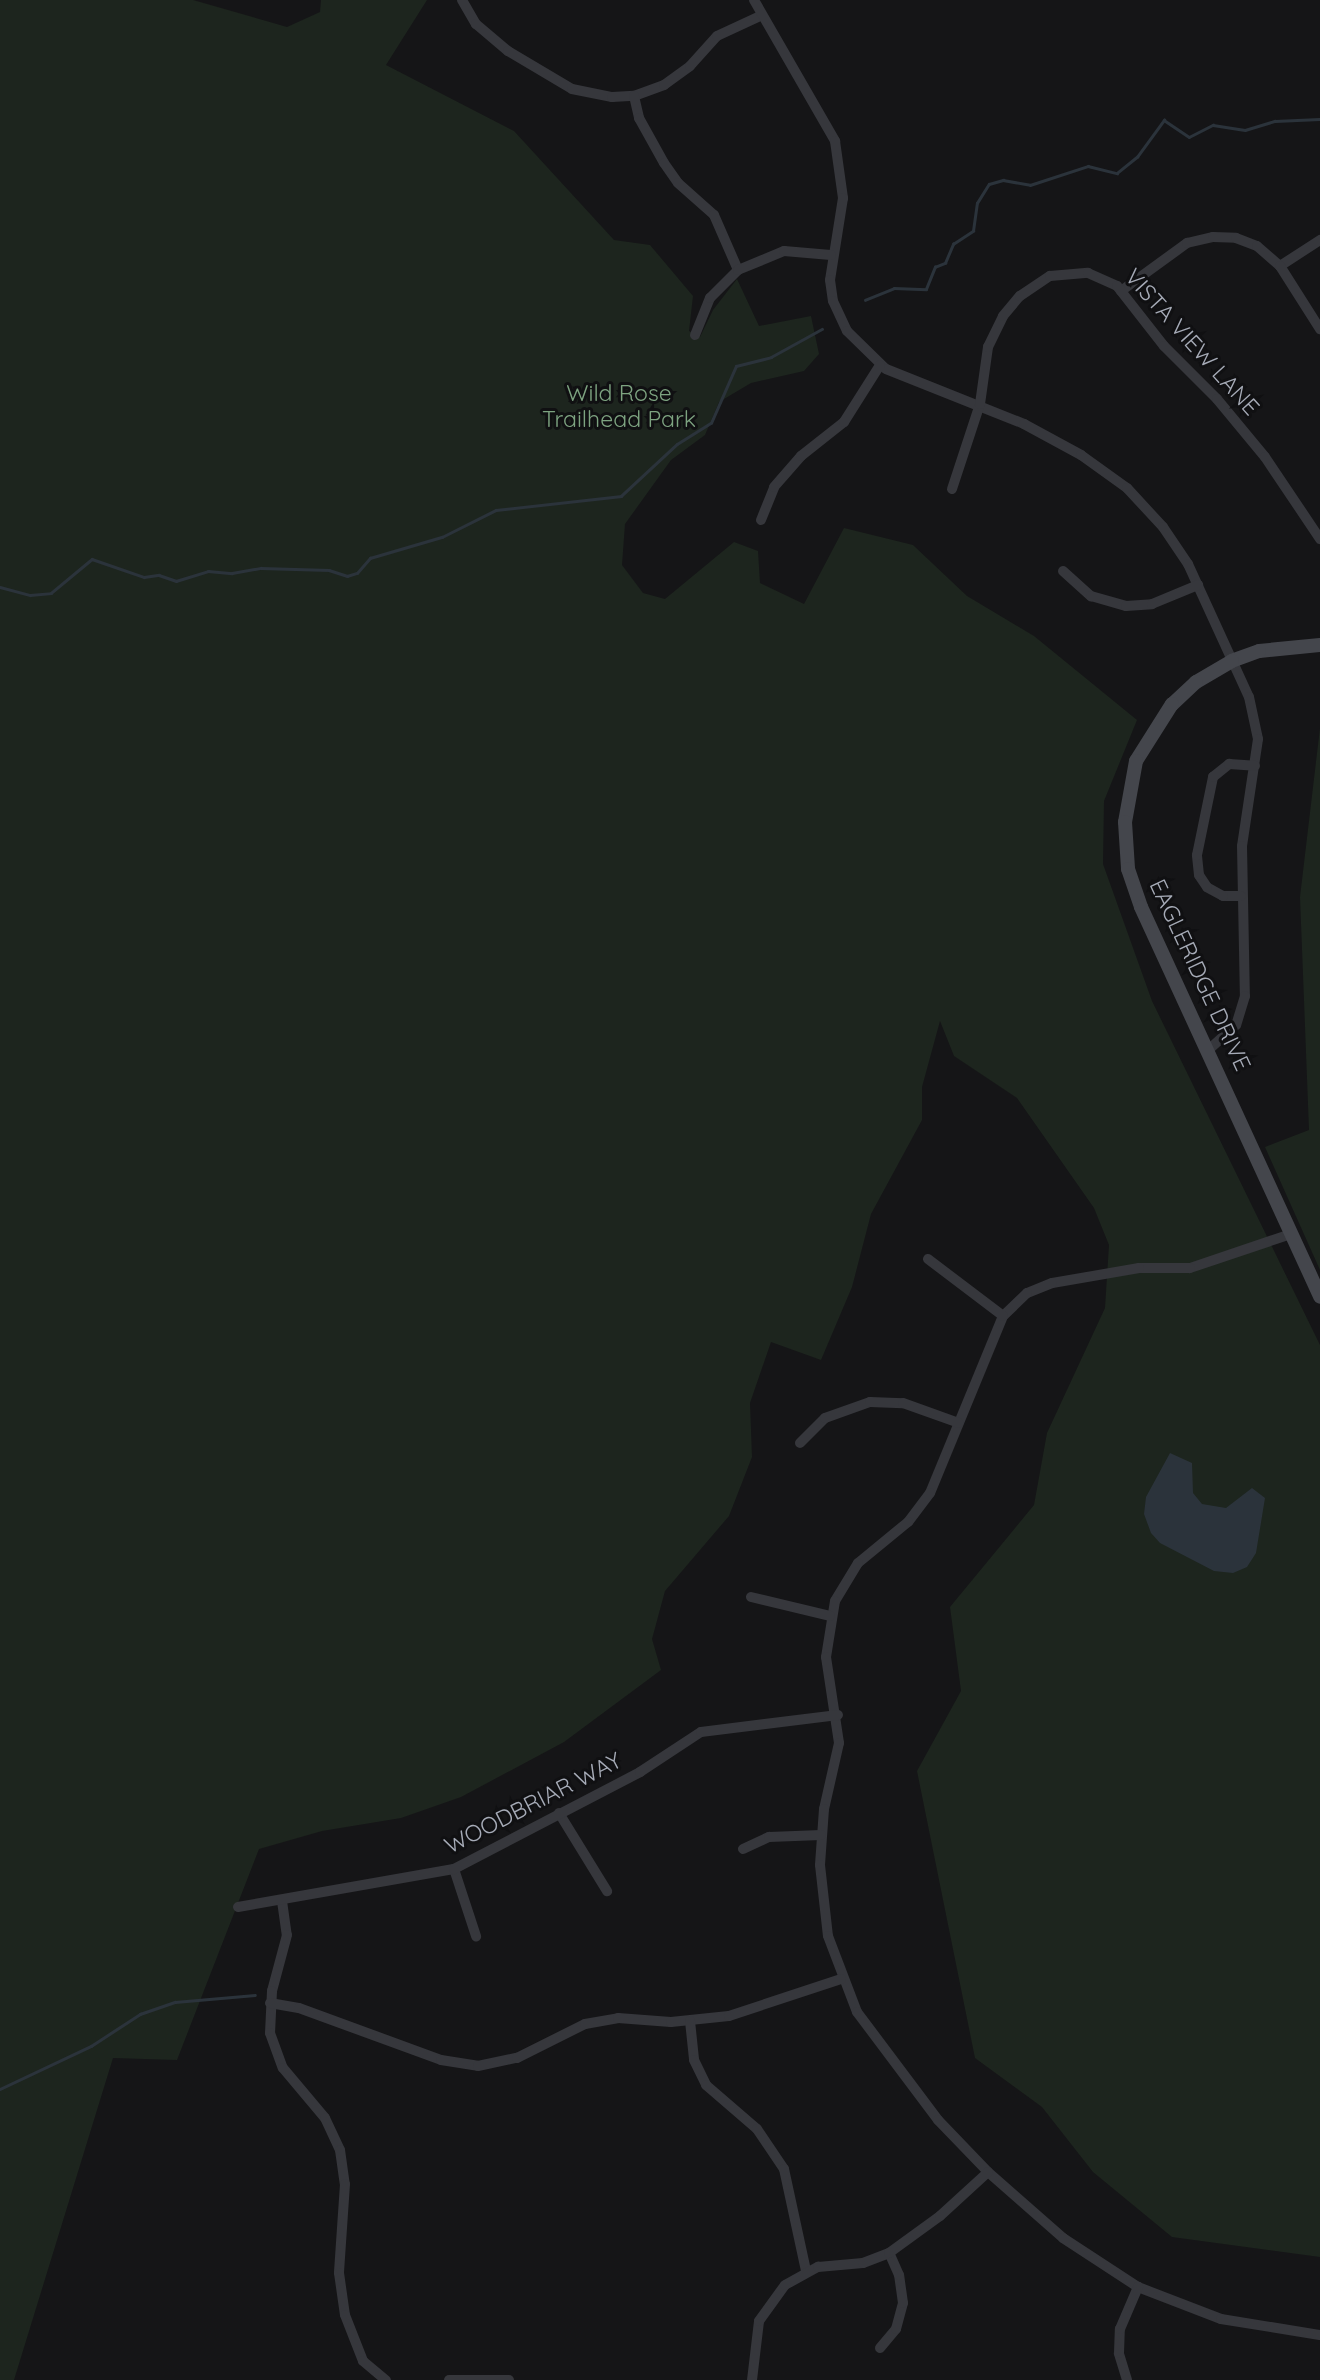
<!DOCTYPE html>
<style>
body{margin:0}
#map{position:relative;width:1320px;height:2380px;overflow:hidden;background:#151517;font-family:Quicksand,sans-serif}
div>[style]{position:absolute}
.green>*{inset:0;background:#1d251e}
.water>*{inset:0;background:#2b333b}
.stream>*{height:2.5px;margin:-1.25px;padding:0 1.25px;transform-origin:1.25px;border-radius:1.25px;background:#2b333b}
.minor>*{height:10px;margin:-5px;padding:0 5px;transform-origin:5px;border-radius:5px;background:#36373c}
.secondary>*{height:14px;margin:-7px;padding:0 7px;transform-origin:7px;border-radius:7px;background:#44464c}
span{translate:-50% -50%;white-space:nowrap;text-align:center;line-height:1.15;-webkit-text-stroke:6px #101012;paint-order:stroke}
.street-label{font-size:23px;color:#a6abb7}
.park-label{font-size:23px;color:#7da380}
</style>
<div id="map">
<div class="green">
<i style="clip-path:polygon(0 0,193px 0,287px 27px,320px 12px,321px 0,427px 0,386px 65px,514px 131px,614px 240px,650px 245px,693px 296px,689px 331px,700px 337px,713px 310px,737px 279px,759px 326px,811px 316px,819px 354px,804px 371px,751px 383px,719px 402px,705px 435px,671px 460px,625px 524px,622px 565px,643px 593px,665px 599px,734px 542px,758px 551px,760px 583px,804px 604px,844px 528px,913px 545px,967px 596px,1034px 636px,1137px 720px,1104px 801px,1103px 864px,1152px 1001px,1320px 1345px,1320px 2257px,1172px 2237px,1093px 2172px,1042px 2107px,975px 2058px,917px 1771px,961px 1691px,950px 1607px,1034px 1505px,1047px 1433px,1105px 1308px,1109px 1245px,1094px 1208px,1017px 1098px,954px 1056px,940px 1021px,922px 1087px,922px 1120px,871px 1214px,852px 1287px,821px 1360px,771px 1342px,750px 1403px,752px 1457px,729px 1516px,665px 1591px,652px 1639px,661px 1670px,564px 1742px,461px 1797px,401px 1818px,322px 1831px,259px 1849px,177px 2060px,113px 2058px,14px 2380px,0 2380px)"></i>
<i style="clip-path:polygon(1320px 728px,1320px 1270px,1265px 1147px,1309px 1130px,1300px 897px)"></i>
</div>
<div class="water">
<i style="clip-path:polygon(1170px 1453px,1192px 1463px,1193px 1493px,1202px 1504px,1226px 1508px,1252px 1488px,1265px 1498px,1256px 1553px,1247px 1567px,1233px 1573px,1214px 1571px,1160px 1543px,1151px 1533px,1144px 1514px,1146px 1497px)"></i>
</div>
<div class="stream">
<i style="left:865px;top:300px;width:31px;rotate:-22deg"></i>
<i style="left:894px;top:288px;width:32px;rotate:2deg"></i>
<i style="left:926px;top:289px;width:24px;rotate:-68deg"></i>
<i style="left:935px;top:267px;width:11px;rotate:-22deg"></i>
<i style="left:945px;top:263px;width:21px;rotate:-67deg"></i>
<i style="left:953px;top:244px;width:24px;rotate:-33deg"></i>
<i style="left:973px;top:231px;width:28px;rotate:-82deg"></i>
<i style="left:977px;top:203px;width:22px;rotate:-58deg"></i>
<i style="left:989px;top:184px;width:15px;rotate:-16deg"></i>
<i style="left:1003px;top:180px;width:27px;rotate:10deg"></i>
<i style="left:1030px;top:185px;width:61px;rotate:-18.1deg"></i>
<i style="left:1088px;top:166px;width:30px;rotate:14deg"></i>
<i style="left:1117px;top:173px;width:26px;rotate:-39deg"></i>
<i style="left:1137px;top:157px;width:46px;rotate:-53.9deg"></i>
<i style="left:1164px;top:120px;width:30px;rotate:34deg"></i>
<i style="left:1189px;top:137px;width:27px;rotate:-27deg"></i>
<i style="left:1213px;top:125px;width:32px;rotate:9deg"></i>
<i style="left:1245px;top:130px;width:31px;rotate:-17deg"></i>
<i style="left:1275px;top:121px;width:45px;rotate:-2.5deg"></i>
<i style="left:0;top:587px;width:31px;rotate:15deg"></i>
<i style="left:30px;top:595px;width:21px;rotate:-5deg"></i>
<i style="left:51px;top:593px;width:53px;rotate:-39.7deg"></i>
<i style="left:92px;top:559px;width:55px;rotate:19.1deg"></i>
<i style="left:144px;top:577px;width:15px;rotate:-8deg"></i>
<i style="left:159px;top:575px;width:18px;rotate:19deg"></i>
<i style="left:176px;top:581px;width:34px;rotate:-17deg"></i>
<i style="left:208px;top:571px;width:24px;rotate:5deg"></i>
<i style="left:232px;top:573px;width:29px;rotate:-10deg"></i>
<i style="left:261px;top:568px;width:68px;rotate:1.7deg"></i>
<i style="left:329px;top:570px;width:19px;rotate:18deg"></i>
<i style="left:347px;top:576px;width:10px;rotate:-17deg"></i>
<i style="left:357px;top:573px;width:20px;rotate:-49deg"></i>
<i style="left:370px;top:558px;width:75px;rotate:-16.3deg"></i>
<i style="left:442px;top:537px;width:60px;rotate:-26.6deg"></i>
<i style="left:496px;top:510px;width:126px;rotate:-6.4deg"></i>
<i style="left:621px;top:496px;width:76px;rotate:-42.9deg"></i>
<i style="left:677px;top:444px;width:40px;rotate:-32deg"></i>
<i style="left:711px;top:423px;width:62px;rotate:-66.3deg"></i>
<i style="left:736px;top:366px;width:36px;rotate:-14deg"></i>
<i style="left:771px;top:357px;width:58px;rotate:-28.8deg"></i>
<i style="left:0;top:2089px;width:101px;rotate:-25.3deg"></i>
<i style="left:91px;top:2046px;width:59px;rotate:-33.1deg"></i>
<i style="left:140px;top:2014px;width:37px;rotate:-19deg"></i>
<i style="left:175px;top:2002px;width:80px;rotate:-5deg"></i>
</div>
<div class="minor">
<i style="left:462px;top:0;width:28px;rotate:60deg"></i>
<i style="left:476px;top:24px;width:42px;rotate:40.2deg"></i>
<i style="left:508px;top:51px;width:74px;rotate:30.7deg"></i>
<i style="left:572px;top:89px;width:41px;rotate:11.3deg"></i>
<i style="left:612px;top:97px;width:22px;rotate:-3deg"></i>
<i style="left:634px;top:96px;width:32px;rotate:-20deg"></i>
<i style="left:664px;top:85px;width:32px;rotate:-36deg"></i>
<i style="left:690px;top:66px;width:40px;rotate:-48deg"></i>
<i style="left:717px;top:36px;width:47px;rotate:-24.9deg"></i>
<i style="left:754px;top:0;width:163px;rotate:60.1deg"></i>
<i style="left:835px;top:141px;width:58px;rotate:82deg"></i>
<i style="left:843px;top:198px;width:83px;rotate:99deg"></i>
<i style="left:830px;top:280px;width:21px;rotate:82deg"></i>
<i style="left:833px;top:301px;width:33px;rotate:65deg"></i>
<i style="left:847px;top:331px;width:54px;rotate:44.3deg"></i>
<i style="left:886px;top:369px;width:149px;rotate:21.7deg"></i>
<i style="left:1024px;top:424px;width:65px;rotate:28.5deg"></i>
<i style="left:1081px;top:455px;width:57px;rotate:35.7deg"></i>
<i style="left:1127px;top:488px;width:53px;rotate:47.3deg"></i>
<i style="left:1163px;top:527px;width:45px;rotate:56deg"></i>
<i style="left:1188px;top:564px;width:146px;rotate:65.4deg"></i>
<i style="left:1249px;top:697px;width:43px;rotate:77.9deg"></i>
<i style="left:1258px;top:739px;width:108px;rotate:98.5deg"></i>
<i style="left:1242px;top:846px;width:150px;rotate:88.9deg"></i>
<i style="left:1245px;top:996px;width:30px;rotate:107deg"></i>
<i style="left:1236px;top:1025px;width:38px;rotate:138deg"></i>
<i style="left:634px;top:96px;width:23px;rotate:77deg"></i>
<i style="left:639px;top:118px;width:51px;rotate:60.9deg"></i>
<i style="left:664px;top:163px;width:24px;rotate:55deg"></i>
<i style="left:678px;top:183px;width:48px;rotate:41.6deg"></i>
<i style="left:714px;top:215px;width:60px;rotate:66.4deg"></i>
<i style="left:1280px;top:266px;width:48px;rotate:-33deg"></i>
<i style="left:1121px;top:291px;width:82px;rotate:-36deg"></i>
<i style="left:1187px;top:243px;width:27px;rotate:-13deg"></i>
<i style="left:1213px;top:237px;width:23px;rotate:2deg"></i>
<i style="left:1236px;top:238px;width:22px;rotate:21deg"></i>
<i style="left:1257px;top:246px;width:30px;rotate:41deg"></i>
<i style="left:1280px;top:266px;width:75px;rotate:57.6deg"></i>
<i style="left:695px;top:335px;width:40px;rotate:-68deg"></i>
<i style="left:710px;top:298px;width:40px;rotate:-45deg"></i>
<i style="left:738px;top:270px;width:50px;rotate:-22.4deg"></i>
<i style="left:784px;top:251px;width:47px;rotate:4.9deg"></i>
<i style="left:952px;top:489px;width:89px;rotate:-71.8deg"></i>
<i style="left:980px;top:404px;width:58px;rotate:-82deg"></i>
<i style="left:988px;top:347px;width:34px;rotate:-64deg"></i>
<i style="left:1003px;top:316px;width:26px;rotate:-50deg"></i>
<i style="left:1020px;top:296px;width:36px;rotate:-34deg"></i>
<i style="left:1050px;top:276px;width:38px;rotate:-5deg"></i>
<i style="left:1088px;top:273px;width:32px;rotate:24deg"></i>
<i style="left:1117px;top:286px;width:76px;rotate:51.9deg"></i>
<i style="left:1164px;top:346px;width:75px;rotate:45deg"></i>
<i style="left:1217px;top:399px;width:75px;rotate:50.4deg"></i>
<i style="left:1265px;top:457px;width:99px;rotate:56.1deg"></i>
<i style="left:761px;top:520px;width:35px;rotate:-68deg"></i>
<i style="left:774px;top:487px;width:41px;rotate:-48.9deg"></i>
<i style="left:801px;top:456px;width:55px;rotate:-38.3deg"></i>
<i style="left:844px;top:422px;width:67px;rotate:-57.7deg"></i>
<i style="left:1063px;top:571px;width:38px;rotate:42deg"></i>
<i style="left:1091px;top:596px;width:36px;rotate:16deg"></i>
<i style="left:1126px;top:606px;width:26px;rotate:-4deg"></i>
<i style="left:1152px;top:604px;width:50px;rotate:-22.4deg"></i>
<i style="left:1241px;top:896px;width:18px;rotate:180deg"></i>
<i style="left:1223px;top:896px;width:18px;rotate:-151deg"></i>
<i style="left:1207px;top:887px;width:14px;rotate:-124deg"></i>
<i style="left:1199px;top:875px;width:20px;rotate:-96deg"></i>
<i style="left:1197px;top:855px;width:80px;rotate:-78.4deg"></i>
<i style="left:1213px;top:777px;width:21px;rotate:-39deg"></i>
<i style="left:1229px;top:764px;width:26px;rotate:4deg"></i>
<i style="left:1291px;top:1234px;width:107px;rotate:161.4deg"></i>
<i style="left:1190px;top:1268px;width:51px;rotate:180deg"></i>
<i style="left:1139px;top:1268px;width:88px;rotate:170.2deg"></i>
<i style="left:1052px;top:1283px;width:27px;rotate:158deg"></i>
<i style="left:1027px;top:1293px;width:33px;rotate:136deg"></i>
<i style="left:1003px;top:1316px;width:191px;rotate:112.4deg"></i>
<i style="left:930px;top:1493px;width:36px;rotate:127deg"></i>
<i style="left:908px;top:1522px;width:65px;rotate:140.6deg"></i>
<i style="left:858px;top:1563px;width:44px;rotate:121.2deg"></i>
<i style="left:835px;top:1601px;width:57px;rotate:99.1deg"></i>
<i style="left:826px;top:1657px;width:87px;rotate:81.4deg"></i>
<i style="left:839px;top:1743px;width:68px;rotate:102.8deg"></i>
<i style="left:824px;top:1809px;width:56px;rotate:94.1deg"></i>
<i style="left:820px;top:1865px;width:71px;rotate:83.6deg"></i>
<i style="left:828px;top:1936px;width:81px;rotate:69.1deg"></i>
<i style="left:857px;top:2012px;width:135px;rotate:53.1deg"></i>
<i style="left:938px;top:2120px;width:72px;rotate:46.1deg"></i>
<i style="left:988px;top:2172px;width:100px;rotate:41.3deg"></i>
<i style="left:1063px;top:2238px;width:90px;rotate:33.2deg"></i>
<i style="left:1138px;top:2287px;width:89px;rotate:21.1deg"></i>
<i style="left:1221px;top:2319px;width:100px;rotate:9.2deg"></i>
<i style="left:928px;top:1259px;width:94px;rotate:37.2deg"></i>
<i style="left:800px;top:1443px;width:35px;rotate:-45deg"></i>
<i style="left:825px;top:1418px;width:48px;rotate:-19.6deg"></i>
<i style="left:870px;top:1402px;width:33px;rotate:2deg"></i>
<i style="left:903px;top:1403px;width:59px;rotate:19.7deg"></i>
<i style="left:751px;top:1597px;width:81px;rotate:13.5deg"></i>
<i style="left:559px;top:1813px;width:92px;rotate:58.4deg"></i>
<i style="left:743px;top:1849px;width:29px;rotate:-25deg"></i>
<i style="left:769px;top:1837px;width:52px;rotate:-2.2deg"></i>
<i style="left:454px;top:1869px;width:71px;rotate:71.8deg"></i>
<i style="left:282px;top:1901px;width:34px;rotate:82deg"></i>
<i style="left:287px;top:1935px;width:58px;rotate:105deg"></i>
<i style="left:272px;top:1991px;width:42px;rotate:92.7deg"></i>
<i style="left:270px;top:2033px;width:37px;rotate:70deg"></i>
<i style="left:283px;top:2068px;width:65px;rotate:50deg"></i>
<i style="left:325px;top:2118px;width:35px;rotate:65deg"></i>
<i style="left:340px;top:2150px;width:34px;rotate:82deg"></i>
<i style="left:345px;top:2184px;width:89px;rotate:93.9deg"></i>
<i style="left:339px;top:2273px;width:42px;rotate:81.9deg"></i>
<i style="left:345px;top:2315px;width:49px;rotate:68.6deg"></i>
<i style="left:363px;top:2361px;width:30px;rotate:40deg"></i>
<i style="left:238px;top:1907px;width:219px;rotate:-10deg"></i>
<i style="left:454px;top:1869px;width:210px;rotate:-27.5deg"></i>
<i style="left:640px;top:1772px;width:73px;rotate:-33.3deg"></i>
<i style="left:701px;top:1732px;width:138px;rotate:-7.1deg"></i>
<i style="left:270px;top:2003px;width:29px;rotate:10deg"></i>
<i style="left:299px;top:2008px;width:151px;rotate:20.1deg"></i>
<i style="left:441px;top:2060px;width:37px;rotate:9deg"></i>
<i style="left:478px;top:2066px;width:40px;rotate:-12deg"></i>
<i style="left:517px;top:2058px;width:76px;rotate:-26.6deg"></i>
<i style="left:585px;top:2024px;width:34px;rotate:-10deg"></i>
<i style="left:618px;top:2018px;width:53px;rotate:4.3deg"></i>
<i style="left:671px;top:2022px;width:58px;rotate:-5.9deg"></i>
<i style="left:729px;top:2016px;width:118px;rotate:-18.3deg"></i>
<i style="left:690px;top:2021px;width:39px;rotate:84deg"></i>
<i style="left:694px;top:2060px;width:28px;rotate:64deg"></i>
<i style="left:706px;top:2085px;width:67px;rotate:40.8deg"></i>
<i style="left:757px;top:2129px;width:48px;rotate:56deg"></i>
<i style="left:784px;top:2169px;width:104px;rotate:77.8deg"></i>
<i style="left:880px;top:2348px;width:25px;rotate:-50deg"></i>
<i style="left:896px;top:2329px;width:27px;rotate:-75deg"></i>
<i style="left:903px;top:2303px;width:28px;rotate:-98deg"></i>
<i style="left:899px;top:2275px;width:24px;rotate:-114deg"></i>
<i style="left:449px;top:2380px;width:60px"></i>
<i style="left:752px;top:2380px;width:59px;rotate:-83.2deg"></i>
<i style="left:759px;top:2321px;width:44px;rotate:-54.2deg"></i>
<i style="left:785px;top:2285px;width:38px;rotate:-29deg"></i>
<i style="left:818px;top:2267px;width:45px;rotate:-5.1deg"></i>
<i style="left:863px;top:2263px;width:28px;rotate:-21deg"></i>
<i style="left:889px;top:2253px;width:63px;rotate:-36deg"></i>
<i style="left:940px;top:2216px;width:65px;rotate:-42.5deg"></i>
<i style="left:1127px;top:2380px;width:28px;rotate:-107deg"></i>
<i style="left:1119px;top:2353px;width:24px;rotate:-88deg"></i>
<i style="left:1120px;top:2329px;width:46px;rotate:-66.8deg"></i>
</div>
<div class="secondary">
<i style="left:1320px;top:645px;width:61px;rotate:174.4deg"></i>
<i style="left:1259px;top:651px;width:29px;rotate:160deg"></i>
<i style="left:1232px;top:661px;width:42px;rotate:149.7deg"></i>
<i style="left:1196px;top:682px;width:33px;rotate:137deg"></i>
<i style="left:1172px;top:704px;width:67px;rotate:122.3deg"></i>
<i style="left:1136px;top:761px;width:62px;rotate:100.2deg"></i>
<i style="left:1125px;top:822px;width:47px;rotate:86.3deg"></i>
<i style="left:1128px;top:869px;width:40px;rotate:71.1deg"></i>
<i style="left:1141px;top:907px;width:429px;rotate:65.3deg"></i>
</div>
<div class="street-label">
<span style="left:1192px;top:342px;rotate:48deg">VISTA VIEW LANE</span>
<span style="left:1200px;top:975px;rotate:65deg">EAGLERIDGE DRIVE</span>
<span style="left:533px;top:1803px;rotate:-27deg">WOODBRIAR WAY</span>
</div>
<div class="park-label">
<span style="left:619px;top:406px">Wild Rose<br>Trailhead Park</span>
</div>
</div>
